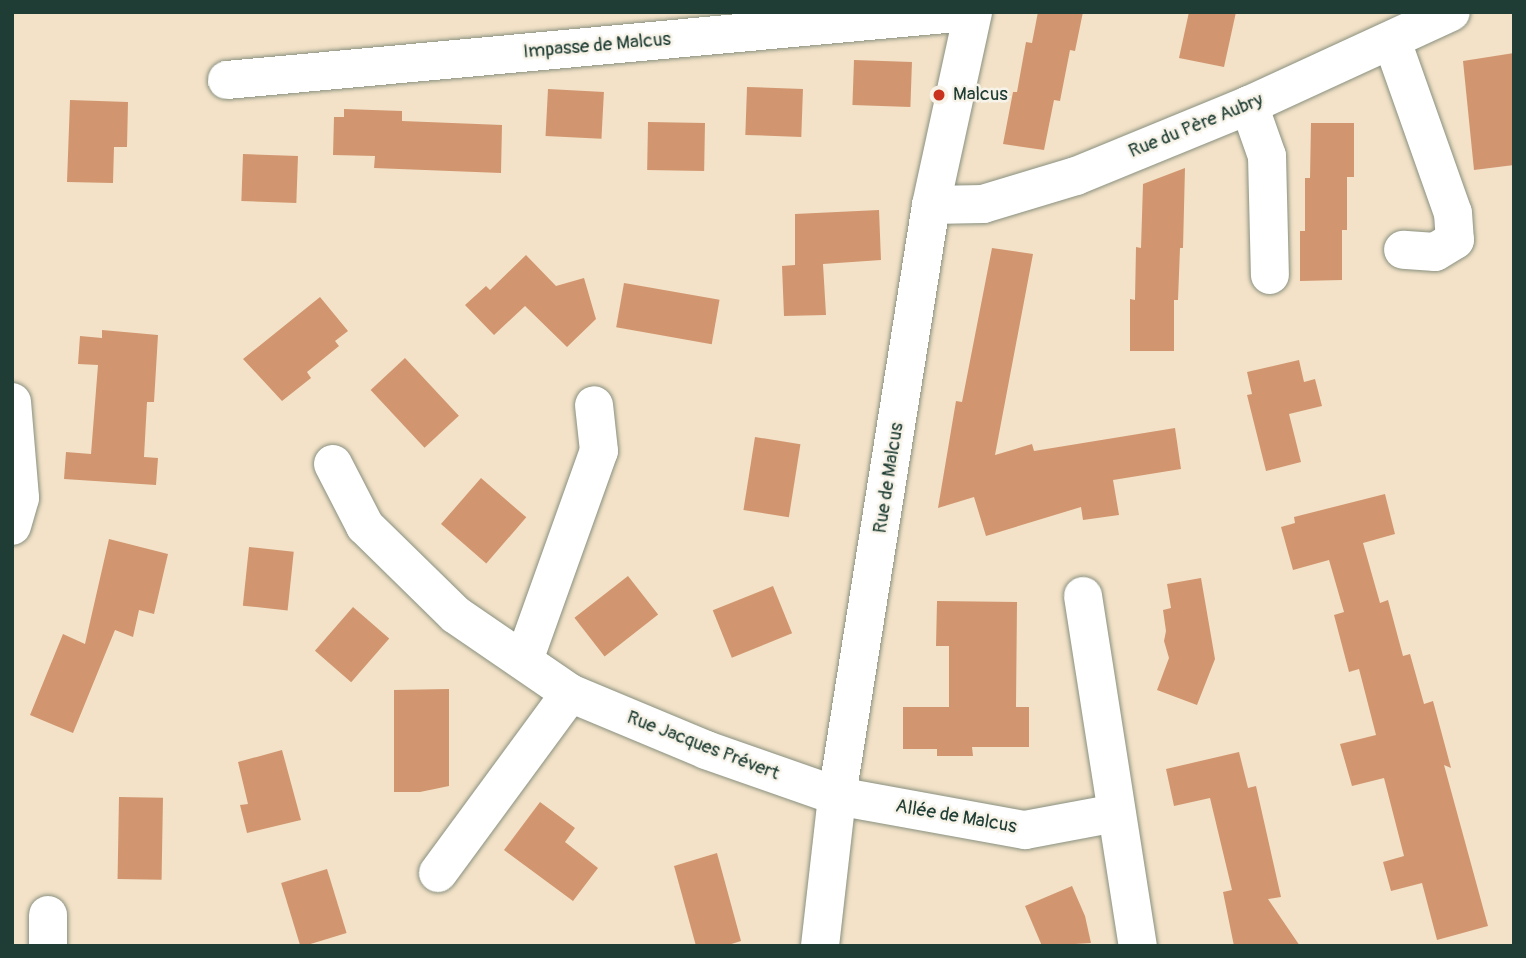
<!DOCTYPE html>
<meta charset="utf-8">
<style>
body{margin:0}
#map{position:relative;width:1526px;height:958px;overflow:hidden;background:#f3e2c8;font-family:Pangolin,sans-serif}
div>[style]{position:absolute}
.building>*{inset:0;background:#d1966f;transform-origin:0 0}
.roads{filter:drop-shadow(0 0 2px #89907e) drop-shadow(0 0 2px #89907e)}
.minor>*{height:38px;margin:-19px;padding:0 19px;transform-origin:19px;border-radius:19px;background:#fff}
.dots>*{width:19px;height:19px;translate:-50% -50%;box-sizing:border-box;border:4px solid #f7f3e8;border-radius:50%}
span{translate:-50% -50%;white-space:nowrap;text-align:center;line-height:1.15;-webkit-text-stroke:5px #f7f3e8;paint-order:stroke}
.street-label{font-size:19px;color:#1f3d34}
.poi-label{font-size:19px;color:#1f3d34}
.left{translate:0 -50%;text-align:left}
.frame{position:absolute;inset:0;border:14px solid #1f3d34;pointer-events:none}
</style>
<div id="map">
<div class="building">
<i style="clip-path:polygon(1038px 12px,1083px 12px,1075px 51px,1070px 50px,1060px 101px,1054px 100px,1044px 150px,1003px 144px,1013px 92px,1017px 92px,1026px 42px,1032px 43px)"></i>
<i style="clip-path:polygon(1189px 12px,1236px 12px,1224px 67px,1179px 58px)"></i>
<i style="clip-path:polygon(1514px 53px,1514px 165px,1474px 170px,1463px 61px)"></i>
<i style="left:854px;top:60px;width:58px;height:45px;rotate:2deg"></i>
<i style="left:747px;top:87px;width:56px;height:48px;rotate:2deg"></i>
<i style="left:548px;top:89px;width:56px;height:47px;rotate:3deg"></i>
<i style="clip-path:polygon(70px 100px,128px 102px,127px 147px,114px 147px,113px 183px,67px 182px)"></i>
<i style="clip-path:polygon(344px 109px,402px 111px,402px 121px,502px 125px,501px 173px,374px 168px,375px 156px,333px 155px,334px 117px,344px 117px)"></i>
<i style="left:648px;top:122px;width:57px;height:48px;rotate:1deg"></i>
<i style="clip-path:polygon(1311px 123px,1354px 123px,1354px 177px,1347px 177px,1347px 230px,1342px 230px,1342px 280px,1300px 281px,1300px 231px,1305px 231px,1305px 178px,1310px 178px)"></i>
<i style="left:243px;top:154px;width:55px;height:47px;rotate:2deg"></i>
<i style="clip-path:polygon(1185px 168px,1183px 248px,1180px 248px,1178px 300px,1174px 300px,1174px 351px,1130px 351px,1130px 299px,1135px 300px,1136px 247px,1141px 248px,1143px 184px)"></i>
<i style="clip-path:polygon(879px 210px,881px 260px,823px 264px,826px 315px,784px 316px,782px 266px,795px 265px,795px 214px)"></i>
<i style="clip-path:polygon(992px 248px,1033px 254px,995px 455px,1032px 444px,1034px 451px,1175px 428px,1181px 469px,1113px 480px,1119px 515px,1083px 520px,1081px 507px,986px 536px,974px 497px,938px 508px,956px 401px,962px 402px)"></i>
<i style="clip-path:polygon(526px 255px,556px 286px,584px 278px,596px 319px,567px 347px,525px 306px,494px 335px,465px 305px,486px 286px,490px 290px)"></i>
<i style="left:624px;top:283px;width:97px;height:45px;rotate:10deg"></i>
<i style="clip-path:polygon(320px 297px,348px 331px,335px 341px,339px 346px,307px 372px,311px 378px,282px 401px,243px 359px)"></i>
<i style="clip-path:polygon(102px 330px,158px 335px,154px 402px,147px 402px,144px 457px,158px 458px,156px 485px,64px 479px,66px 452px,91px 454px,98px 365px,78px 364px,80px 336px,102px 338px)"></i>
<i style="left:405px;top:358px;width:79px;height:47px;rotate:47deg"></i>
<i style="clip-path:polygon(1299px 360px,1304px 382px,1315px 379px,1322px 406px,1289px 414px,1301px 462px,1266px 471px,1247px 395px,1252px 394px,1247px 372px)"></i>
<i style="left:755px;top:437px;width:46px;height:74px;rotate:9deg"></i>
<i style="left:481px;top:478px;width:60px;height:61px;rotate:41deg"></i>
<i style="clip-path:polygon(1385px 494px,1395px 534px,1363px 543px,1380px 603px,1388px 600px,1403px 656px,1410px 654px,1424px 704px,1433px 701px,1451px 768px,1444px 765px,1488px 926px,1437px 940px,1422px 883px,1391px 891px,1383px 862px,1404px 856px,1384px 778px,1352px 786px,1340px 744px,1376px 735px,1359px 669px,1349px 672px,1334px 615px,1344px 612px,1329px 560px,1293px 570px,1281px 527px,1295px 523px,1294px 517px)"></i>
<i style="clip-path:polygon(109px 539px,168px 554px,154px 614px,139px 610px,133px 637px,115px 630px,73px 733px,30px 715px,63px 634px,85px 644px)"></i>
<i style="left:249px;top:547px;width:45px;height:59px;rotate:6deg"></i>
<i style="left:628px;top:576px;width:49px;height:68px;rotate:52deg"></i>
<i style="clip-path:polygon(1201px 578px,1215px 659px,1197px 705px,1157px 690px,1169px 658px,1164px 641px,1166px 631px,1163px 610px,1171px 608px,1167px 584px)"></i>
<i style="left:773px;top:586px;width:51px;height:65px;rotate:68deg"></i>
<i style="clip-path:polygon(937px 601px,1017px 602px,1016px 707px,1029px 707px,1029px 747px,972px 747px,973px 756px,937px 756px,937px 749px,903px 749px,903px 707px,949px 707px,949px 646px,936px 646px)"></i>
<i style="left:353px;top:607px;width:48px;height:58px;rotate:41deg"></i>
<i style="clip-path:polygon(449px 689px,449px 786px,420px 792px,394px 792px,394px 690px)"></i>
<i style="clip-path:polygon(282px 750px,301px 820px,247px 833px,240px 805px,248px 804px,238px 762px)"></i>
<i style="clip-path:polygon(1239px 752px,1248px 788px,1256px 786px,1281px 897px,1268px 899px,1300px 946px,1234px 946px,1223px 892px,1232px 890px,1210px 798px,1174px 806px,1166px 769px)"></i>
<i style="left:119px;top:797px;width:44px;height:82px;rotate:1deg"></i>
<i style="clip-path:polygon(540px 802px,575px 828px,565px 842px,598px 868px,573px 901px,504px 850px)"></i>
<i style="clip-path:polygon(717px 853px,741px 941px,725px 946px,696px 946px,674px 866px)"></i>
<i style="left:327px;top:869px;width:67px;height:48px;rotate:73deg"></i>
<i style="clip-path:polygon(1072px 886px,1085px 916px,1091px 943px,1042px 946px,1025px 906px)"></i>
</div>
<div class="roads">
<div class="minor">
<i style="left:1392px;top:41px;width:182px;rotate:70.5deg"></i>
<i style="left:1453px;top:213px;width:27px;rotate:86deg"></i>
<i style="left:1455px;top:240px;width:23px;rotate:149deg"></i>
<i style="left:1435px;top:252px;width:32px;rotate:-176deg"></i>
<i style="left:227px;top:80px;width:743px;rotate:-5.25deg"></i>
<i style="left:1249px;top:105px;width:54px;rotate:70.6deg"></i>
<i style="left:1267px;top:156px;width:119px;rotate:88.6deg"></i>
<i style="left:931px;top:205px;width:52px;rotate:-1.1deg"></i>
<i style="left:983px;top:204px;width:97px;rotate:-16.8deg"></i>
<i style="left:1076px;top:176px;width:187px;rotate:-22.3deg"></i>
<i style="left:1249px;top:105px;width:222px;rotate:-24.7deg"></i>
<i style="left:12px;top:402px;width:96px;rotate:85.2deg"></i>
<i style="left:20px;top:498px;width:29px;rotate:106deg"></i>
<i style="left:333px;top:464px;width:70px;rotate:62.7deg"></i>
<i style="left:365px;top:526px;width:127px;rotate:44.4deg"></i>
<i style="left:456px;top:615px;width:138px;rotate:34.4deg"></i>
<i style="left:570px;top:693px;width:147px;rotate:22.7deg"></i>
<i style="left:706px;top:750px;width:139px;rotate:19.3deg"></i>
<i style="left:837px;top:796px;width:191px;rotate:10.3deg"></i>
<i style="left:1025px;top:830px;width:93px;rotate:-10.6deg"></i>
<i style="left:1083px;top:596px;width:354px;rotate:81.1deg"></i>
<i style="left:524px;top:660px;width:222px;rotate:-70.3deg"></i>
<i style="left:599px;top:451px;width:46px;rotate:-96.2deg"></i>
<i style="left:438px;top:873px;width:223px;rotate:-53.7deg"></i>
<i style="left:48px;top:915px;width:31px;rotate:90deg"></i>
<i style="left:820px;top:946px;width:151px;rotate:-83.5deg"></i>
<i style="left:837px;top:796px;width:598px;rotate:-80.96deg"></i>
<i style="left:931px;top:205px;width:198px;rotate:-77.7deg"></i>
</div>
</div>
<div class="dots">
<i style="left:939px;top:95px;background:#c8321e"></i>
</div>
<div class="street-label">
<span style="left:597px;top:46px;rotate:-5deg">Impasse de Malcus</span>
<span style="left:1196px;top:126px;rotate:-22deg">Rue du Père Aubry</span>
<span style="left:889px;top:478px;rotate:-81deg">Rue de Malcus</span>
<span style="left:703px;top:746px;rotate:21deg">Rue Jacques Prévert</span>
<span style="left:956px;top:817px;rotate:10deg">Allée de Malcus</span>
</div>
<div class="poi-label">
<span class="left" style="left:953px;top:95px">Malcus</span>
</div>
<div class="frame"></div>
</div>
